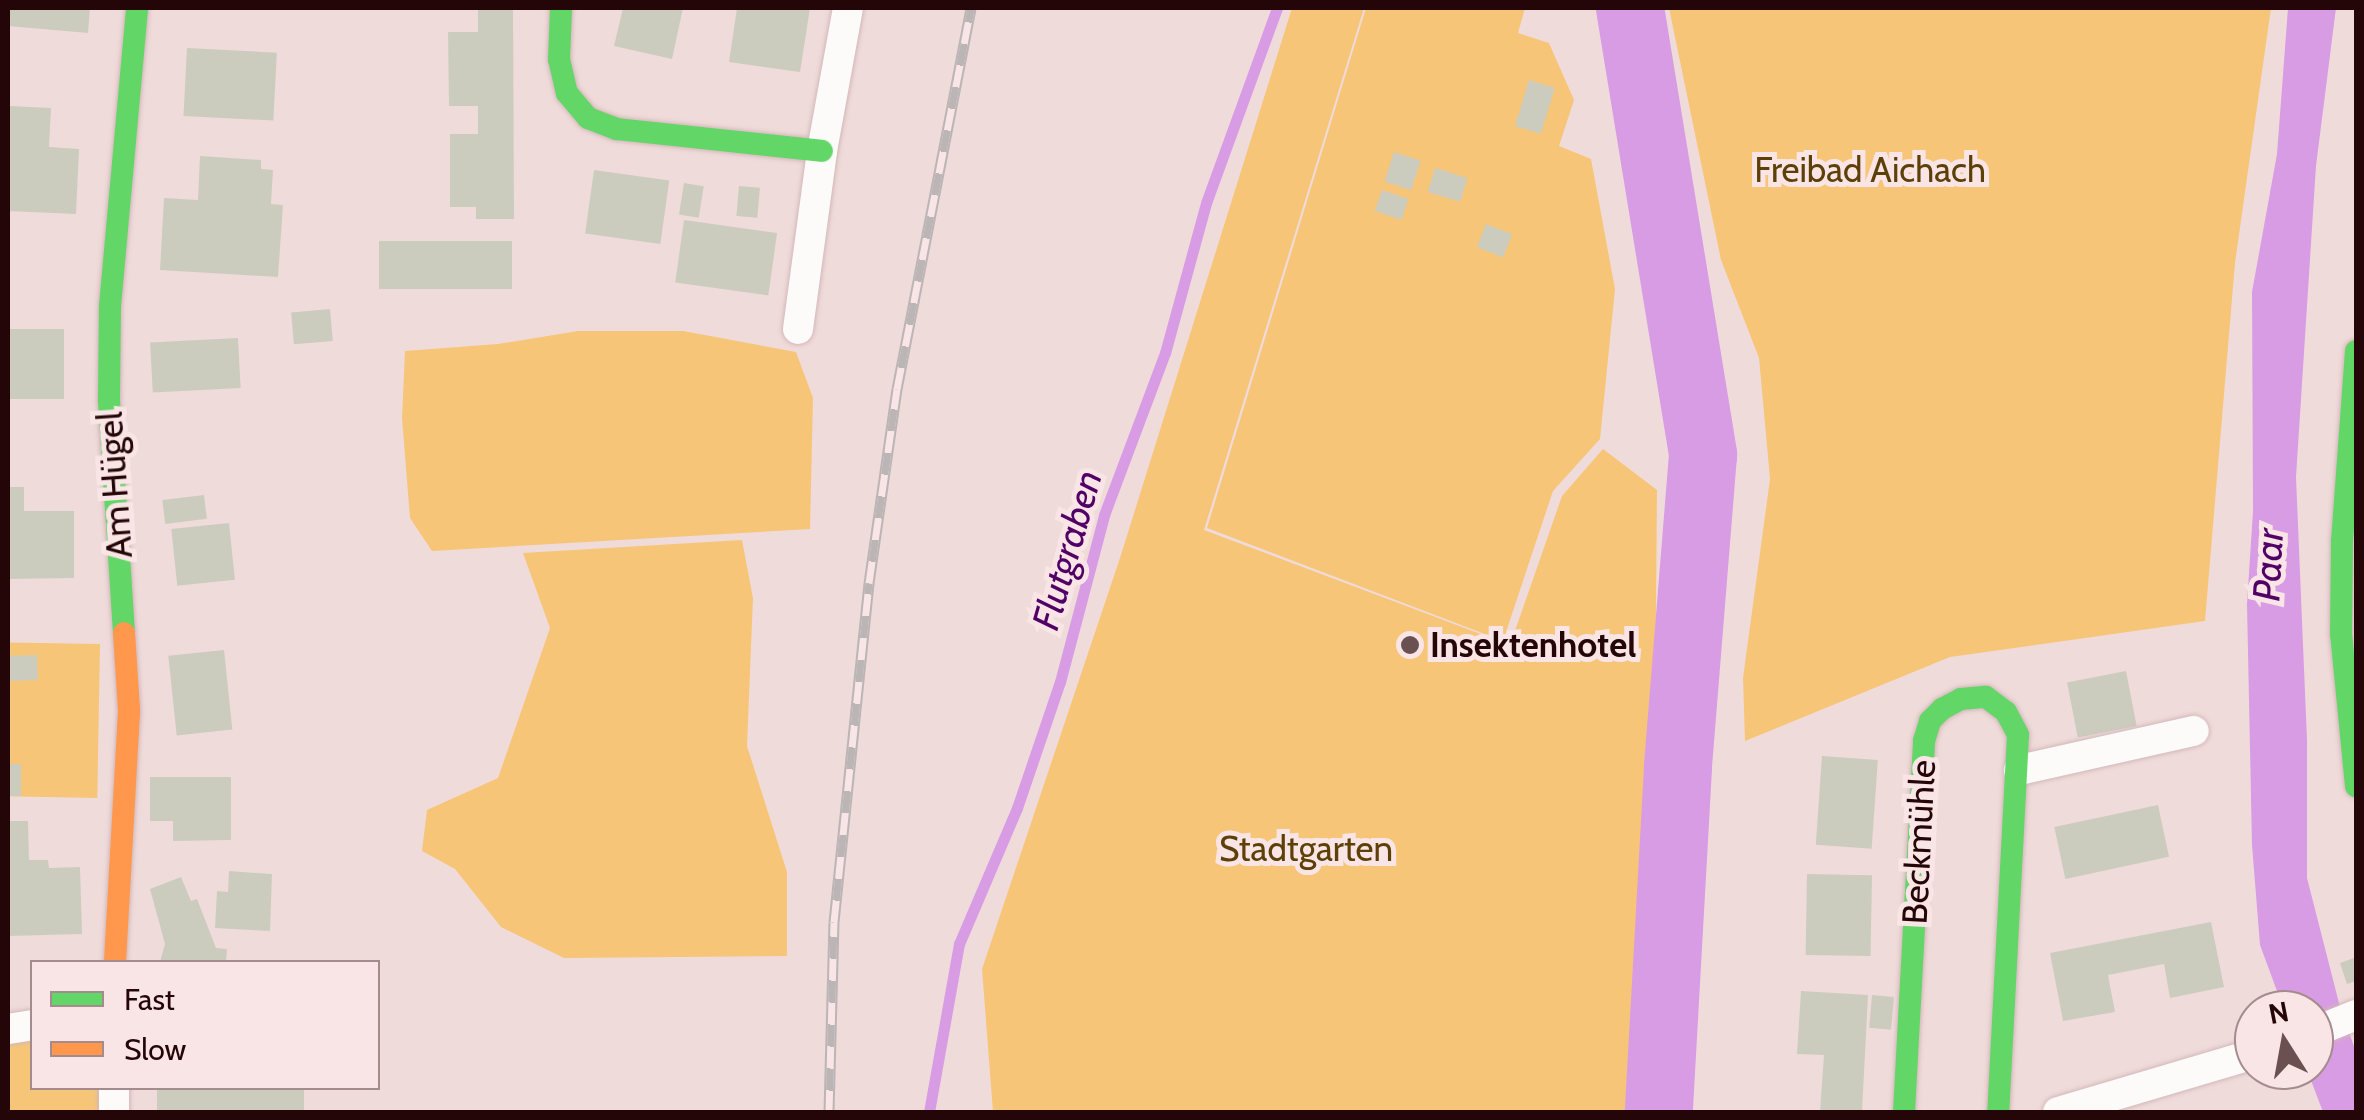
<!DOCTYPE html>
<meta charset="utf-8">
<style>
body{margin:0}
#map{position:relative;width:2364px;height:1120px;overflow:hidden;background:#f0dbdb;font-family:Cabin,sans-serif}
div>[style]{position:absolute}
.green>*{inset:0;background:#f7c578;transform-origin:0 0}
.water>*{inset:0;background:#d89ce4}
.stream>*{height:11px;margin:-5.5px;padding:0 5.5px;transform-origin:5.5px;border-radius:5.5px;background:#d89ce4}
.river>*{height:68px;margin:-34px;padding:0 34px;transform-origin:34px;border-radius:34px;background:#d89ce4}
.building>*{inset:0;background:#ccccbe;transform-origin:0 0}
.roads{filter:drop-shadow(0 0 2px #d3b8b9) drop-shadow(0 0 2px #d3b8b9)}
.street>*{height:30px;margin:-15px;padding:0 15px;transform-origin:15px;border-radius:15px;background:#fdfafa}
.fast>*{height:22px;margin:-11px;padding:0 11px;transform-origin:11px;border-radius:11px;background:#63d668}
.slow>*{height:22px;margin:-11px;padding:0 11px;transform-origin:11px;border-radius:11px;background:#ff974d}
.rail>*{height:11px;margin-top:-5.5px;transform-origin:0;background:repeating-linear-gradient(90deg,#f9e5e5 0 22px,#bcb5b6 0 44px);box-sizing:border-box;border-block:2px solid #bcb5b6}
.dots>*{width:28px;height:28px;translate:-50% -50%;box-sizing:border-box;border:5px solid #f9e5e5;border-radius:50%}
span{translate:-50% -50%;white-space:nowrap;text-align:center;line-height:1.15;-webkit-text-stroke:10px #f9e5e5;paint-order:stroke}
.park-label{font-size:35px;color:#5d4007}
.street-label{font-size:35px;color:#240508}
.poi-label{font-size:35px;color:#240508;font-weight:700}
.left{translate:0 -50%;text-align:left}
.water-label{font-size:38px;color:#510166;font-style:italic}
.frame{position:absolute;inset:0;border:10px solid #240508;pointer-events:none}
.legend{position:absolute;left:30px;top:960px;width:350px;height:130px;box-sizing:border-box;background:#f9e5e5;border:2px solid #a48b8d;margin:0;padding:12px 18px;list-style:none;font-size:30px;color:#240508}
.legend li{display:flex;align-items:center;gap:20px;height:50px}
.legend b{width:50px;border:2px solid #a48b8d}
.north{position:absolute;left:2234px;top:990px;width:100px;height:100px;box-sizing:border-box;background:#f9e5e5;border:2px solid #a48b8d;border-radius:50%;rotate:349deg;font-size:28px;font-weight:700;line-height:40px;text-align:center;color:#240508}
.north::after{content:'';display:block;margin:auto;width:35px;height:45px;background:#6b5052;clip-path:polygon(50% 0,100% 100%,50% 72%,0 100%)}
</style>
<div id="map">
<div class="green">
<i style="clip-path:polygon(1292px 8px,1364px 8px,1204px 530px,1510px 645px,1562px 496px,1603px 449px,1657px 490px,1654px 839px,1631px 1112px,993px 1112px,982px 969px,1120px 558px)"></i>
<i style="clip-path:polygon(1366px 8px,1525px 8px,1518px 33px,1549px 43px,1574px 100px,1559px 146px,1591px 159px,1615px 289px,1600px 439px,1553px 491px,1503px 641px,1207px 528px)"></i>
<i style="clip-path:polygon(1669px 8px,2271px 8px,2235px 263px,2205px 621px,1950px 657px,1745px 741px,1743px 678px,1770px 479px,1759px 358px,1721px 260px)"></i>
<i style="clip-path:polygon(578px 331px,683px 331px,796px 352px,813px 398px,810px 529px,432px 551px,410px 518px,402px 418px,405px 351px,498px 344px)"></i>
<i style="clip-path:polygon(742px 540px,753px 598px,747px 746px,787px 872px,787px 956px,564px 958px,501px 927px,455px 869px,422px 851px,427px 810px,498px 778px,550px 628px,523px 553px)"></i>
<i style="left:100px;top:644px;width:154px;height:92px;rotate:91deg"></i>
<i style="clip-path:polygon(32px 1035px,32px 1088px,102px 1088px,103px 1112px,8px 1112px,8px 1039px)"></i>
</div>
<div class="water">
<i style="clip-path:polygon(2288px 8px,2336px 8px,2316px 166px,2296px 477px,2307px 740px,2307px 878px,2340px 1007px,2356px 1052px,2356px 1112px,2323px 1112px,2307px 1070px,2314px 1070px,2314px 1010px,2284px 1010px,2260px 945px,2252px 845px,2247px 604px,2253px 511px,2252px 292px,2277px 154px)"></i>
</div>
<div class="stream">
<i style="left:929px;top:1112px;width:171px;rotate:-79.9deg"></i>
<i style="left:959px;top:944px;width:148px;rotate:-66.9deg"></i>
<i style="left:1017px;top:808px;width:133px;rotate:-71.2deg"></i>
<i style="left:1060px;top:682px;width:173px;rotate:-75.2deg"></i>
<i style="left:1104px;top:515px;width:173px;rotate:-69.4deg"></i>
<i style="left:1165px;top:353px;width:156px;rotate:-74.7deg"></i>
<i style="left:1206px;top:203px;width:208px;rotate:-70deg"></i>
</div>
<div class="river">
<i style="left:1630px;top:8px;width:453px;rotate:80.7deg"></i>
<i style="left:1703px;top:455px;width:314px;rotate:94.6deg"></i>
<i style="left:1678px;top:768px;width:345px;rotate:93.2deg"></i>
</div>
<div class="building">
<i style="clip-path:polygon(8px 8px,90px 8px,88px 33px,8px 26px)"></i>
<i style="clip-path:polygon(478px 8px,513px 8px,514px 219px,476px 219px,476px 207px,450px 207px,450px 134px,478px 134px,478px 106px,449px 106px,448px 32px,478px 32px)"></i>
<i style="clip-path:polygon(623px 8px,683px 8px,672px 59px,614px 46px)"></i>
<i style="clip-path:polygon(737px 8px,810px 8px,800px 72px,729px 62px)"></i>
<i style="left:187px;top:48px;width:90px;height:68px;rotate:3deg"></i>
<i style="left:1529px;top:80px;width:27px;height:48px;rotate:17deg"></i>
<i style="clip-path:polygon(9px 106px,51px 108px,49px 147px,79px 149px,76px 214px,8px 211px)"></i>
<i style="left:1394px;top:152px;width:28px;height:31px;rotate:18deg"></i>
<i style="clip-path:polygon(200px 156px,261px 160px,261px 169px,273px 170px,271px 204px,283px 205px,278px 277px,160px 270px,164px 198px,198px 200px)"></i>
<i style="left:1435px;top:168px;width:34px;height:25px;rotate:17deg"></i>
<i style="left:594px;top:170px;width:76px;height:64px;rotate:8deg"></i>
<i style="left:684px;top:183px;width:20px;height:32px;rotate:9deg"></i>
<i style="left:739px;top:186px;width:21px;height:30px;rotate:5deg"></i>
<i style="left:1382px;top:190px;width:28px;height:22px;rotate:19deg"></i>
<i style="left:684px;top:220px;width:94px;height:63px;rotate:8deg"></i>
<i style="left:1486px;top:224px;width:28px;height:25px;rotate:21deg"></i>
<i style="left:512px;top:241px;width:48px;height:133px;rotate:90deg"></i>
<i style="left:330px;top:309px;width:32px;height:39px;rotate:85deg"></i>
<i style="left:8px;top:329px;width:56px;height:70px"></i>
<i style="left:238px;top:338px;width:50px;height:88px;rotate:87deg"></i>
<i style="clip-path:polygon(8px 487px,24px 487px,24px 511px,74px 511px,74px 578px,8px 579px)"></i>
<i style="left:204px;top:495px;width:24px;height:42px;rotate:83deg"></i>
<i style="left:229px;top:523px;width:57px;height:58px;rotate:84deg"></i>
<i style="left:224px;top:650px;width:80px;height:56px;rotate:84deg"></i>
<i style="left:37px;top:655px;width:25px;height:29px;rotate:88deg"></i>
<i style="left:2126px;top:671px;width:56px;height:60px;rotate:79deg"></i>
<i style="left:1822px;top:756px;width:56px;height:89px;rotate:4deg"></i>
<i style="left:8px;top:764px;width:13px;height:32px"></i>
<i style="clip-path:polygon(150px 777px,231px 777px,231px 840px,173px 841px,173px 821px,150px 821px)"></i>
<i style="left:2158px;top:805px;width:53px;height:106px;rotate:78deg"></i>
<i style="clip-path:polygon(8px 821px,28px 821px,29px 860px,48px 860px,49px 868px,80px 867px,82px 934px,8px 936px)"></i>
<i style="clip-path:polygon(229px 871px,272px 874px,270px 931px,215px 928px,217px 891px,228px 892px)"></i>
<i style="left:1807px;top:874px;width:65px;height:81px;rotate:1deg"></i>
<i style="clip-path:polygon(181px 877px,191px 901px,197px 899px,216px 948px,227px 949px,226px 962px,160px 962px,165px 944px,150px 889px)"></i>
<i style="clip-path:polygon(2211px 922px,2224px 987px,2170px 998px,2164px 964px,2108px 975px,2115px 1012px,2063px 1021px,2050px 953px)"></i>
<i style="clip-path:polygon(2354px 958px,2356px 981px,2347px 984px,2340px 963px)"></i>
<i style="clip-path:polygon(1801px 991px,1868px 995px,1862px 1112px,1820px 1112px,1824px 1055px,1797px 1054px)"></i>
<i style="left:1872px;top:995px;width:22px;height:33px;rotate:5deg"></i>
<i style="left:157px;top:1088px;width:147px;height:24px"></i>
</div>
<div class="roads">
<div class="street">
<i style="left:798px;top:329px;width:180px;rotate:-82.3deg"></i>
<i style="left:822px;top:151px;width:145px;rotate:-79.7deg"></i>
<i style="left:2019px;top:770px;width:179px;rotate:-12.6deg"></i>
<i style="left:8px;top:1029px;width:24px;rotate:-9deg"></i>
<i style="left:2314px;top:1032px;width:45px;rotate:-22deg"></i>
<i style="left:114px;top:1088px;width:24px;rotate:90deg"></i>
<i style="left:2058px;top:1112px;width:204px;rotate:-16.5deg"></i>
</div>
<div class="fast">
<i style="left:561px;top:8px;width:51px;rotate:92.2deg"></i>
<i style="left:559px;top:59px;width:35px;rotate:77deg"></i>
<i style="left:567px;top:93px;width:33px;rotate:50deg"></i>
<i style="left:588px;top:118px;width:31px;rotate:21deg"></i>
<i style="left:617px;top:129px;width:206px;rotate:6.1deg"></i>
<i style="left:2356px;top:351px;width:191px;rotate:94.2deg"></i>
<i style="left:2342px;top:541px;width:92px;rotate:90.6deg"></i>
<i style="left:2341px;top:633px;width:154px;rotate:84.4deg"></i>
<i style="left:124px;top:633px;width:235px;rotate:-93.7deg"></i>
<i style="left:109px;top:398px;width:92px;rotate:-89.4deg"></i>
<i style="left:110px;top:306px;width:299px;rotate:-84.8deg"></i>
<i style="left:1904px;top:1112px;width:372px;rotate:-86.9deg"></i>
<i style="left:1924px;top:741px;width:21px;rotate:-73deg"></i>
<i style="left:1930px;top:721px;width:17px;rotate:-45deg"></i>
<i style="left:1942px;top:709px;width:21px;rotate:-28deg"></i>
<i style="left:1961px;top:699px;width:25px;rotate:-5deg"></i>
<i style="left:1986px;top:697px;width:25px;rotate:37deg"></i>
<i style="left:2006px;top:712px;width:26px;rotate:62deg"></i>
<i style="left:2018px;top:735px;width:378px;rotate:93deg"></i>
</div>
<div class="slow">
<i style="left:115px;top:962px;width:252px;rotate:-86.8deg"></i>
<i style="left:129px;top:710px;width:77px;rotate:-93.7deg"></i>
</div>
</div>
<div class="rail">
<i style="left:829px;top:1112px;width:190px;rotate:-88.5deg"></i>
<i style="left:834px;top:922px;width:341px;rotate:-84.1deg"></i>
<i style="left:869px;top:583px;width:196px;rotate:-81.8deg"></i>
<i style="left:897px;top:389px;width:388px;rotate:-79deg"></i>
</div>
<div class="dots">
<i style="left:1410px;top:645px;background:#6b5052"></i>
</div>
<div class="park-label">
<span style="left:1870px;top:170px">Freibad Aichach</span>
<span style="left:1306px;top:849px">Stadtgarten</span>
</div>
<div class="street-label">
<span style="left:115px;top:485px;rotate:-94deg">Am Hügel</span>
<span style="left:1919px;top:842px;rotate:-87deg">Beckmühle</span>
</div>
<div class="poi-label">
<span class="left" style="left:1430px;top:645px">Insektenhotel</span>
</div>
<div class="water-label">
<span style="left:1067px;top:550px;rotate:-74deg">Flutgraben</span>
<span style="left:2268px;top:565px;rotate:-87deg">Paar</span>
</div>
<div class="frame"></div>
<ul class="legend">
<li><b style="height:12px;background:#63d668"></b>Fast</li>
<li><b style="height:12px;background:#ff974d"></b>Slow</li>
</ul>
<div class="north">N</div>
</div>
